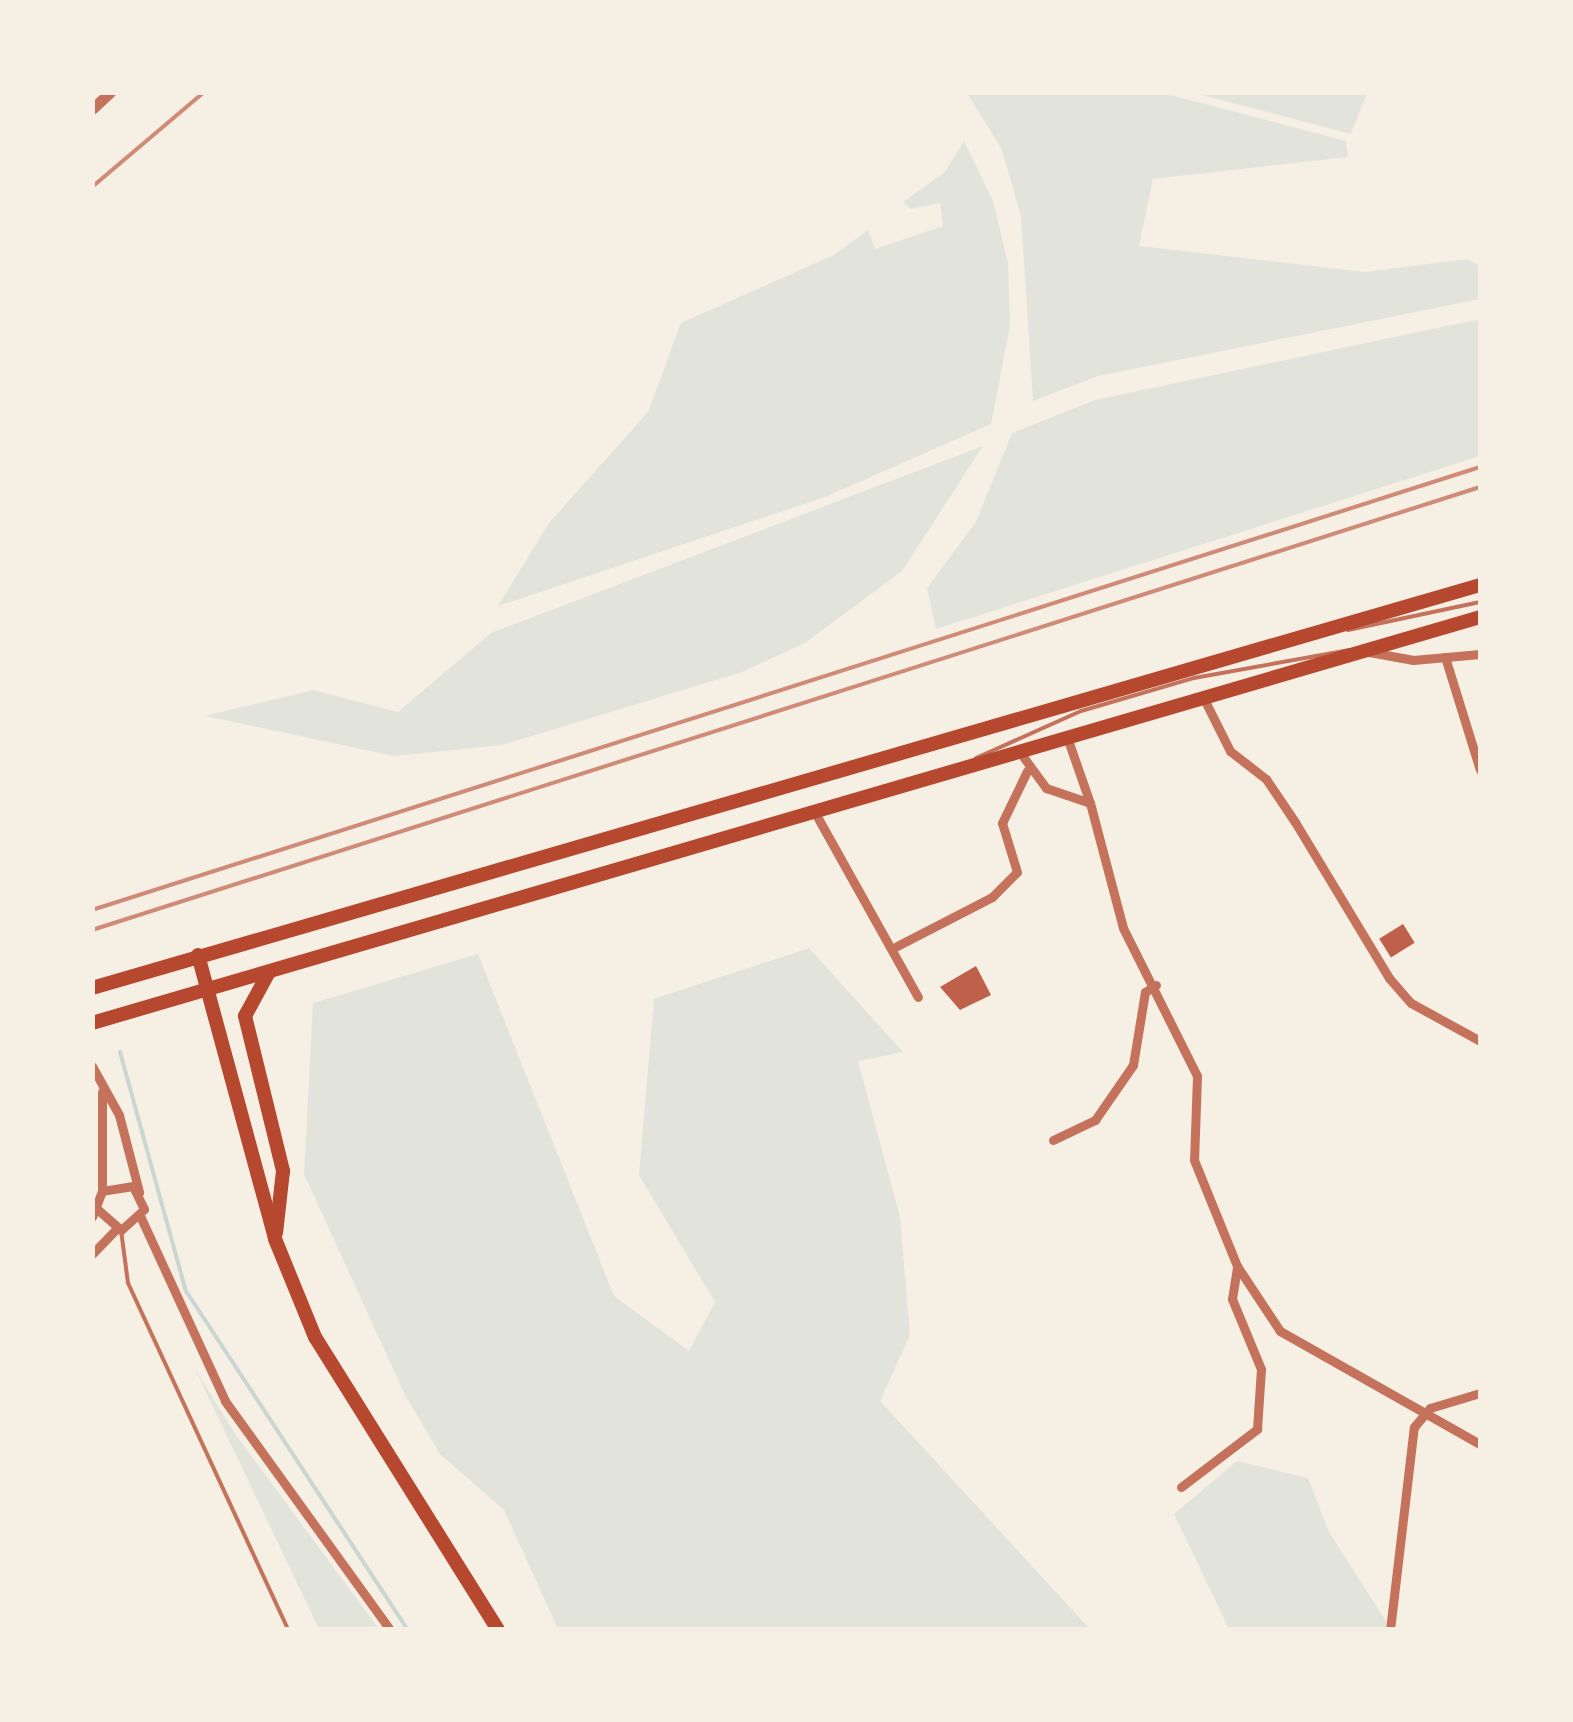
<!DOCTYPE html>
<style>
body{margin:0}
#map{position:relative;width:1573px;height:1722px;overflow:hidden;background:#f6efe4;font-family:Helvetica,sans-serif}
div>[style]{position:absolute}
.green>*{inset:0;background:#e2e4dc}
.stream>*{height:4px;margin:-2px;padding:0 2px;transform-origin:2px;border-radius:2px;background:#c9d6d2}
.building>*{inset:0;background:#bf614a;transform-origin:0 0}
.service>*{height:4px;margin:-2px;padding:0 2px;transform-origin:2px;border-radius:2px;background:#c5725c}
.minor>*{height:9px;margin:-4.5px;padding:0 4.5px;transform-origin:4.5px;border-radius:4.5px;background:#c5725c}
.tertiary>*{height:11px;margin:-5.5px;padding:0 5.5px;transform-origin:5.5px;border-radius:5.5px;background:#c5725c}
.primary>*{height:14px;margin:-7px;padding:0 7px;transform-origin:7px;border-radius:7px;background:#b5482f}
.rail>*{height:4px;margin:-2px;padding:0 2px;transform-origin:2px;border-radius:2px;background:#cf8b77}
span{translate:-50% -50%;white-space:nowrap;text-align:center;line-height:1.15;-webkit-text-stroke:8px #f6efe4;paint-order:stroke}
.frame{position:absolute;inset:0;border:95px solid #f6efe4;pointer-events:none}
</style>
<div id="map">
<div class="green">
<i style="clip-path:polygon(967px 93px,1163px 93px,1346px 141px,1348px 157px,1153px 179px,1139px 246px,1365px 272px,1467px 259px,1480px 266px,1480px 299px,1098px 376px,1033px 401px,1021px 216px,1002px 150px)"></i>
<i style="clip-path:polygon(1194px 93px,1367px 92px,1367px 93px,1351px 134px)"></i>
<i style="clip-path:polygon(964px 141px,993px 201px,1008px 263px,1010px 326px,991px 424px,825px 497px,498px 606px,549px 523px,648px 412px,681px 323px,834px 255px,868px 230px,875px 249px,943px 226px,940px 203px,911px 209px,903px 202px,945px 172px)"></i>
<i style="clip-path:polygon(1480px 319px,1480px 456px,936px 629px,927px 588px,976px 522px,1012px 433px,1095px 400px)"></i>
<i style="clip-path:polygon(983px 446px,902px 571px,805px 643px,742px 672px,502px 745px,394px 756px,205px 716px,313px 690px,398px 712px,491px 633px)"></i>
<i style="clip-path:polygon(809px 948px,903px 1052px,858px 1061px,900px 1217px,910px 1335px,880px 1401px,1090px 1629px,558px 1629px,504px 1510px,440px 1454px,405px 1395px,304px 1174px,313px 1003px,478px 954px,614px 1296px,689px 1351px,715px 1302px,639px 1175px,654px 999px)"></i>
<i style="clip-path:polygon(195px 1369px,236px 1435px,379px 1629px,319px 1629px)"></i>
<i style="clip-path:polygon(1237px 1461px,1308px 1478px,1329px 1532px,1391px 1629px,1229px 1629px,1174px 1514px)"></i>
</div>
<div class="stream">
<i style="left:120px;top:1052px;width:248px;rotate:74.6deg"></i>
<i style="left:186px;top:1291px;width:405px;rotate:56.8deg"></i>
</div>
<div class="building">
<i style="left:1403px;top:924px;width:22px;height:28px;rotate:58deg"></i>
<i style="clip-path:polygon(976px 966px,991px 995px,960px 1010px,940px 987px)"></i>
</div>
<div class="service">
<i style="left:1348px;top:630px;width:135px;rotate:-12deg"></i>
<i style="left:976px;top:758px;width:115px;rotate:-24.1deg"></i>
<i style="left:1081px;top:711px;width:118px;rotate:-16.3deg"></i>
<i style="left:1194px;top:678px;width:158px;rotate:-10.2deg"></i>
<i style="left:121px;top:1230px;width:53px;rotate:82.5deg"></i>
<i style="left:128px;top:1283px;width:382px;rotate:65.2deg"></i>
</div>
<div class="minor">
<i style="left:1369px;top:652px;width:45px;rotate:10.3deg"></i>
<i style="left:1413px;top:660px;width:67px;rotate:-5.1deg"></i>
<i style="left:1445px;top:657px;width:118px;rotate:72.8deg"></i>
<i style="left:1206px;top:703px;width:54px;rotate:63.4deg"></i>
<i style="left:1230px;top:751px;width:46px;rotate:37.9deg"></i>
<i style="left:1266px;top:779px;width:52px;rotate:56deg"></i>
<i style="left:1295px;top:822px;width:182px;rotate:58.9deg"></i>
<i style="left:1389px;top:978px;width:33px;rotate:49deg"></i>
<i style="left:1411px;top:1003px;width:79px;rotate:28.8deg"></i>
<i style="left:1068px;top:740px;width:67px;rotate:70.8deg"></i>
<i style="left:1019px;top:751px;width:46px;rotate:53.9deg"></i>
<i style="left:1046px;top:788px;width:46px;rotate:18.8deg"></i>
<i style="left:1090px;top:803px;width:129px;rotate:75.2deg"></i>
<i style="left:1123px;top:928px;width:165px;rotate:63.4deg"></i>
<i style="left:1197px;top:1076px;width:84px;rotate:92deg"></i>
<i style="left:1194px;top:1160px;width:114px;rotate:67.9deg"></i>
<i style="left:1237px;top:1266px;width:78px;rotate:56.5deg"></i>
<i style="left:1280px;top:1331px;width:230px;rotate:29.5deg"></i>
<i style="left:814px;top:811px;width:213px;rotate:60.8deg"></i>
<i style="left:897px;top:946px;width:107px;rotate:-27.3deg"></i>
<i style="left:992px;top:897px;width:35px;rotate:-45deg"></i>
<i style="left:1017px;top:872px;width:51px;rotate:-107deg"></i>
<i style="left:1002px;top:823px;width:58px;rotate:-64.3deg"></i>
<i style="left:92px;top:1066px;width:56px;rotate:61.1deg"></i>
<i style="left:119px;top:1115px;width:80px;rotate:75.4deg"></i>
<i style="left:1053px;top:1140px;width:47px;rotate:-25.5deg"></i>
<i style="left:1095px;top:1120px;width:67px;rotate:-55.4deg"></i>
<i style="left:1133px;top:1065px;width:74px;rotate:-80.7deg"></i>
<i style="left:1145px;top:992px;width:13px;rotate:-32deg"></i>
<i style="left:97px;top:1209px;width:32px;rotate:41deg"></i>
<i style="left:121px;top:1230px;width:31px;rotate:-42deg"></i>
<i style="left:144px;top:1209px;width:25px;rotate:-116deg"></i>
<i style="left:133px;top:1186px;width:31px;rotate:171deg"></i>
<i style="left:92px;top:1217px;width:28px;rotate:-69deg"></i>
<i style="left:102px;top:1191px;width:99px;rotate:-90deg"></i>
<i style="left:141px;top:1218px;width:201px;rotate:65.3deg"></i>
<i style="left:225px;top:1401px;width:282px;rotate:54.2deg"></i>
<i style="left:92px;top:1254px;width:33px;rotate:-46deg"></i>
<i style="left:1181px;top:1487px;width:96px;rotate:-37.3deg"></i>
<i style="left:1257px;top:1429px;width:60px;rotate:-86.2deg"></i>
<i style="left:1261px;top:1369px;width:76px;rotate:-112.5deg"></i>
<i style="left:1232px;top:1299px;width:33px;rotate:-81deg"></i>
<i style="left:1390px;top:1630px;width:204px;rotate:-83.3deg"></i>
<i style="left:1414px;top:1427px;width:25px;rotate:-50deg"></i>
<i style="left:1430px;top:1408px;width:52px;rotate:-16.7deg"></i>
</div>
<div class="tertiary">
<i style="left:92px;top:109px;width:25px;rotate:-43deg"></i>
</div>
<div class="primary">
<i style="left:198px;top:955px;width:294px;rotate:74.8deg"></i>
<i style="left:275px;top:1239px;width:106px;rotate:67.8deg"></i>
<i style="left:315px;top:1337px;width:345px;rotate:58deg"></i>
<i style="left:269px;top:972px;width:50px;rotate:118.6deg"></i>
<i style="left:245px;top:1016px;width:160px;rotate:76.2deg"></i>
<i style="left:283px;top:1171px;width:62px;rotate:96.4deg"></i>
<i style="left:92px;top:988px;width:1445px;rotate:-16.19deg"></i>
<i style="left:92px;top:1023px;width:1446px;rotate:-16.3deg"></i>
</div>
<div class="rail">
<i style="left:92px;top:187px;width:147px;rotate:-40.3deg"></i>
<i style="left:92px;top:910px;width:1457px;rotate:-17.7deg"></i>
<i style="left:92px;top:930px;width:1457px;rotate:-17.7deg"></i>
</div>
<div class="frame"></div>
</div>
